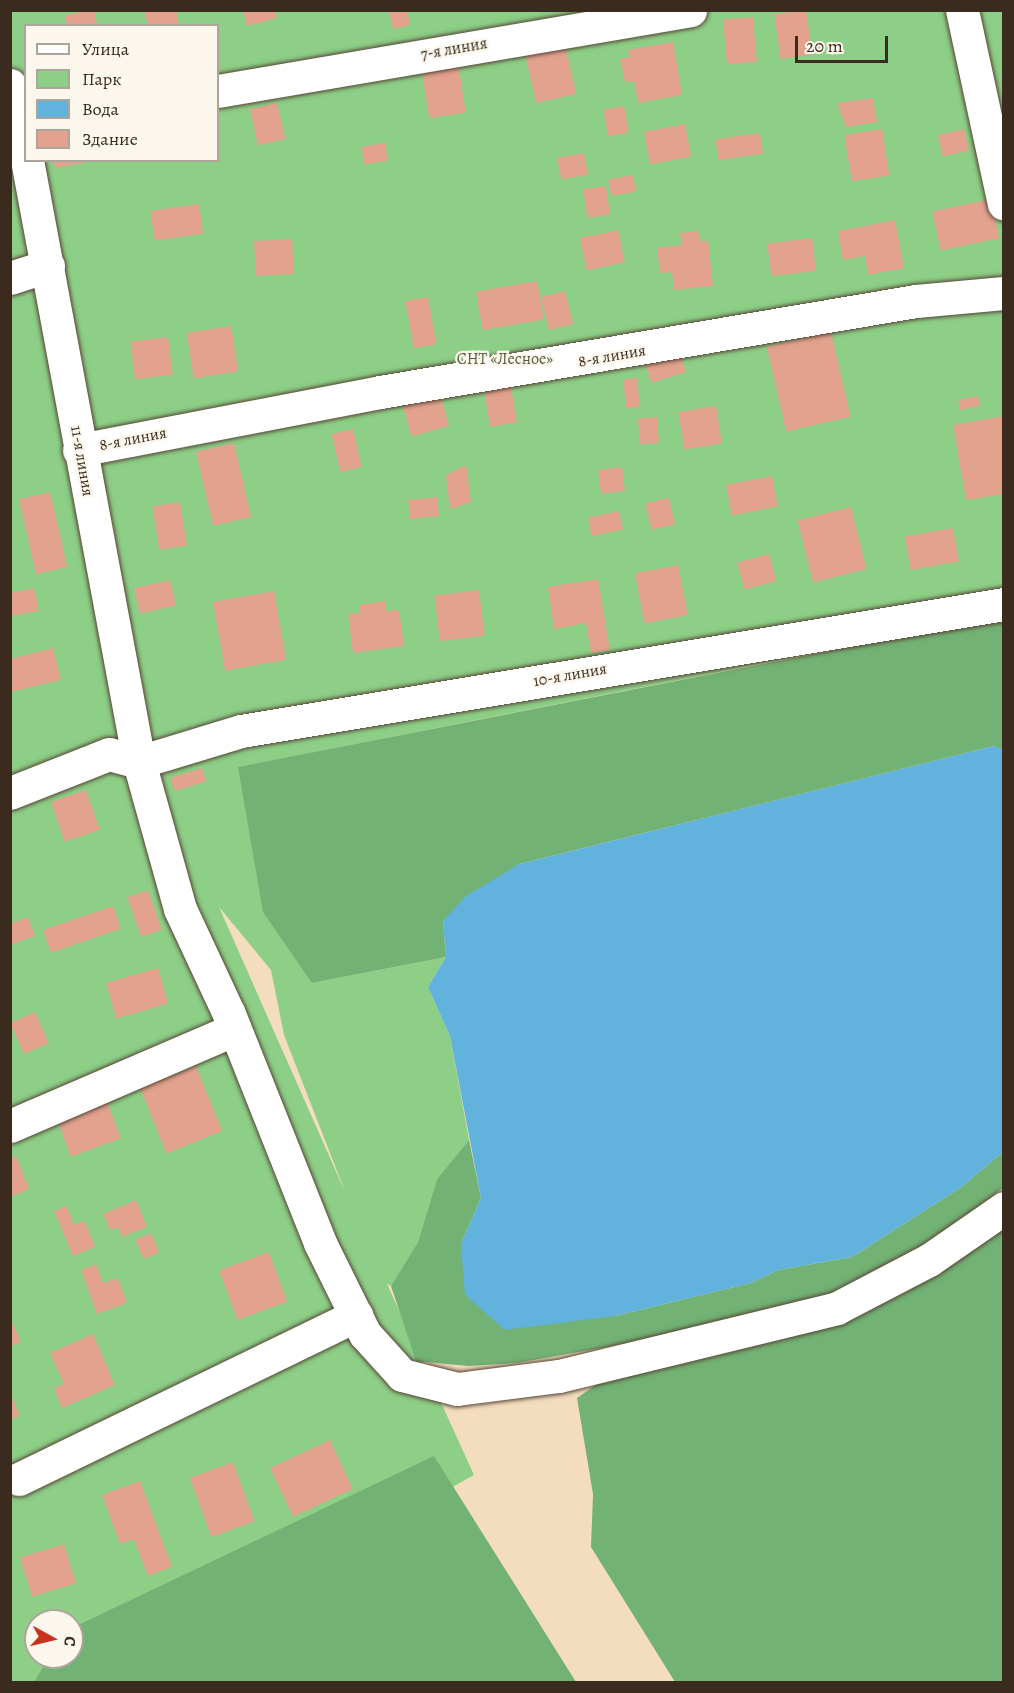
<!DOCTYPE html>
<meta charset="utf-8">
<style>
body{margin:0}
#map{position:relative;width:1014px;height:1693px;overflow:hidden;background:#f4dcbf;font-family:Alegreya,serif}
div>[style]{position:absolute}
.green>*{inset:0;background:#8dcf87}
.forest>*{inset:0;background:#72b274}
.water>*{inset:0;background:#61b2dc}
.building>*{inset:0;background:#e2a28e;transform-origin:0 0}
.roads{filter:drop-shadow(0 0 2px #574536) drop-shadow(0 0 2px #574536)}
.street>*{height:33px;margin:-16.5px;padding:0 16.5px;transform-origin:16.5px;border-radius:16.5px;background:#fff}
span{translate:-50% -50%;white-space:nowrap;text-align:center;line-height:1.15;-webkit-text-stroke:4.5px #fbf7ec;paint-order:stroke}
.street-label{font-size:16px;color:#3b2a1e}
.park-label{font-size:16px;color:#545c3e}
.frame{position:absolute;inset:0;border:12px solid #3b2a1e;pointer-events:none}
.legend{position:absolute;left:24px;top:24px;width:195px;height:138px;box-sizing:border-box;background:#fbf7ec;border:2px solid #aea59a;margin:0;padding:8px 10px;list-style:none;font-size:18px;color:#3b2a1e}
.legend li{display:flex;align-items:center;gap:12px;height:30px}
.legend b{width:30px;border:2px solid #aea59a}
.north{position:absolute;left:24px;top:1609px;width:60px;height:60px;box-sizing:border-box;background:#fbf7ec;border:2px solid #aea59a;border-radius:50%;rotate:98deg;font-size:16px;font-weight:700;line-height:24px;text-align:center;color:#3b2a1e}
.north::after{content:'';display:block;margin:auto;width:21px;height:27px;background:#c8321e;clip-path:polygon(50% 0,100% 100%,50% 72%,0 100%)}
.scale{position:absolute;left:795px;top:36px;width:93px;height:27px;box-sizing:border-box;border:3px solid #3b2a1e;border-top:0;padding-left:8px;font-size:18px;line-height:21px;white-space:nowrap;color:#3b2a1e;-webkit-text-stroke:4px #fbf7ec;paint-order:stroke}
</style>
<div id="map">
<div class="green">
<i style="clip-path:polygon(evenodd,11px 11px,1003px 11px,1003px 616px,239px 767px,312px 983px,446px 957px,428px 987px,450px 1036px,469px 1140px,437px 1179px,418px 1242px,391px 1286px,387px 1284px,474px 1475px,104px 1682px,11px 1682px,11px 11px,26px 26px,218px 26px,218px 160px,26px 160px,26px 26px,11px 11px,219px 907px,271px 970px,284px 1035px,346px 1194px,219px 907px,11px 11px,36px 1621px,72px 1621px,72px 1657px,36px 1657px,36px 1621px)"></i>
</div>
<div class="forest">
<i style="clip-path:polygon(1003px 617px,1003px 750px,994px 746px,519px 864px,443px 921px,446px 957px,312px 983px,263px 912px,238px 767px)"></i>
<i style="clip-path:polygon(469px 1140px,481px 1198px,461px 1244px,615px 1316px,751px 1283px,778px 1270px,852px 1257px,960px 1188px,1003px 1152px,1003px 1188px,923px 1249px,834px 1297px,713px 1328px,517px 1363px,468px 1366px,416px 1361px,391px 1286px,418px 1242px,437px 1179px)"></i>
<i style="clip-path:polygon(1003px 1223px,1003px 1682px,675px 1682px,591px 1547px,593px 1494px,577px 1398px,607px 1377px,718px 1348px)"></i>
<i style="clip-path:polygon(434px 1456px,576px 1682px,34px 1682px,49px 1657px,72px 1657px,72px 1628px)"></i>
</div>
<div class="water">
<i style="clip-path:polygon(994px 746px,1004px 750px,1003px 1152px,960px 1188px,852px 1257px,778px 1270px,751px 1283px,615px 1316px,505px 1330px,465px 1295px,461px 1244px,481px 1198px,450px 1036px,428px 987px,446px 957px,443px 921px,466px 896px,519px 864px)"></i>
</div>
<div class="building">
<i style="clip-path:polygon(95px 10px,97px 26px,67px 26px,65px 15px)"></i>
<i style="clip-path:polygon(144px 10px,176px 10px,179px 26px,148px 26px)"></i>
<i style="clip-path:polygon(243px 10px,275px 10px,277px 18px,247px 26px)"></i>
<i style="clip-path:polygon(389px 10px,407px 10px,410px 25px,393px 29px)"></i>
<i style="left:806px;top:10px;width:45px;height:32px;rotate:82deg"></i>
<i style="left:753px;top:17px;width:45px;height:30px;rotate:85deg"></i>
<i style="clip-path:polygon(673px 42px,682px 95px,638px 103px,634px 81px,625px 82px,620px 59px,630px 57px,628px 50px)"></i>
<i style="left:565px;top:45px;width:50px;height:41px;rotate:77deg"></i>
<i style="left:458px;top:63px;width:50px;height:37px;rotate:81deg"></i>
<i style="clip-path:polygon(873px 98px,877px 122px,846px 127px,837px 103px)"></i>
<i style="left:277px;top:103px;width:37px;height:28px;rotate:77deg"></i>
<i style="left:624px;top:106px;width:27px;height:21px;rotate:80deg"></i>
<i style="left:685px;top:124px;width:33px;height:42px;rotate:79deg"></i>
<i style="left:882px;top:129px;width:47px;height:38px;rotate:81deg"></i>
<i style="left:964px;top:129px;width:22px;height:27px;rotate:77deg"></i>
<i style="left:760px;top:133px;width:21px;height:45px;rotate:82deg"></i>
<i style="left:385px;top:143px;width:18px;height:24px;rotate:81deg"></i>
<i style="left:584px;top:153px;width:22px;height:27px;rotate:80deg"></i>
<i style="clip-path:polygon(53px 160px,88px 160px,88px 162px,55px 168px)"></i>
<i style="left:633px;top:175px;width:17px;height:25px;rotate:80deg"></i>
<i style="left:606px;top:186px;width:29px;height:23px;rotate:82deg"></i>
<i style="left:991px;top:199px;width:40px;height:60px;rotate:78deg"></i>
<i style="left:199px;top:204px;width:30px;height:49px;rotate:82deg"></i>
<i style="clip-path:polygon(895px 220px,904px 268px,868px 275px,865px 256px,843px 260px,838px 231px)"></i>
<i style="left:618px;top:230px;width:33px;height:39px;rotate:78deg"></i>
<i style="clip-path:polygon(698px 231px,700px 241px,708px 241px,713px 286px,674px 290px,672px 272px,660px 273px,657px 248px,682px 245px,680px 233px)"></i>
<i style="left:812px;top:238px;width:33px;height:45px;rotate:83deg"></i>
<i style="left:292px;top:239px;width:35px;height:38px;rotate:87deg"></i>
<i style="left:537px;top:281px;width:39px;height:62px;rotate:80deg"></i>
<i style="left:565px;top:291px;width:34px;height:25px;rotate:76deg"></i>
<i style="left:428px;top:297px;width:48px;height:23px;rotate:80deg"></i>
<i style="left:231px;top:326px;width:46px;height:45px;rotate:81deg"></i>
<i style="left:831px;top:332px;width:87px;height:66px;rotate:77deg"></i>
<i style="left:168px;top:337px;width:38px;height:38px;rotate:83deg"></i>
<i style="left:679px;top:351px;width:22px;height:36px;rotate:72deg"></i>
<i style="left:637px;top:378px;width:29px;height:14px;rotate:84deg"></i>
<i style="left:511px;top:386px;width:37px;height:27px;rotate:81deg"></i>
<i style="left:440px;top:394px;width:33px;height:39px;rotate:74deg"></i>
<i style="left:978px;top:396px;width:10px;height:20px;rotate:79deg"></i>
<i style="left:716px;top:406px;width:38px;height:38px;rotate:81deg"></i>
<i style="clip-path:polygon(1004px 416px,1004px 494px,966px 500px,953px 425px)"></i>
<i style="left:657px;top:417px;width:26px;height:19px;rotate:86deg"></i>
<i style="left:353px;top:429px;width:39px;height:22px;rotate:77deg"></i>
<i style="left:234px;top:443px;width:76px;height:39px;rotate:77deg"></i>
<i style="clip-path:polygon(466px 465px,471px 502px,450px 509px,446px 475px)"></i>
<i style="left:622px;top:467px;width:24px;height:24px;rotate:83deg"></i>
<i style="left:772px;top:476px;width:31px;height:47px;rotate:79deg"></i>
<i style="left:50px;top:492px;width:77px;height:32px;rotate:77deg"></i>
<i style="left:437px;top:497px;width:19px;height:29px;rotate:84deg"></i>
<i style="left:669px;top:498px;width:27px;height:24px;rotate:77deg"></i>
<i style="left:180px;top:502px;width:44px;height:28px;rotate:81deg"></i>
<i style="left:851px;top:507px;width:64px;height:55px;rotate:76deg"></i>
<i style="left:619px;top:511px;width:19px;height:32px;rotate:78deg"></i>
<i style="left:953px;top:528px;width:34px;height:49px;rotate:80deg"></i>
<i style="left:769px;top:554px;width:28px;height:33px;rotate:75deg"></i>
<i style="left:678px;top:565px;width:51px;height:44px;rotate:79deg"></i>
<i style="clip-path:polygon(598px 579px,610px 650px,591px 653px,586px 623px,554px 629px,548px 587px)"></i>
<i style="left:170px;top:580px;width:26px;height:37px;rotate:77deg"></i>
<i style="clip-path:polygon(34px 588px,39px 611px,10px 616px,10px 593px)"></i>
<i style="left:479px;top:590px;width:46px;height:45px;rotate:83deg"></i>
<i style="left:274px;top:591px;width:70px;height:62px;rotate:80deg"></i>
<i style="clip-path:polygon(385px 601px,386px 611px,399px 610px,404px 646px,353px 653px,348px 614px,360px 613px,359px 605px)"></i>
<i style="clip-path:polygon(53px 648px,61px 680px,10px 692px,10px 659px)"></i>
<i style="left:202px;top:768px;width:14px;height:33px;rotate:73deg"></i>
<i style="left:86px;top:790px;width:42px;height:37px;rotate:71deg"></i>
<i style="left:148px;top:890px;width:42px;height:22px;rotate:71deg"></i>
<i style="left:113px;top:906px;width:24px;height:74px;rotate:71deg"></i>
<i style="clip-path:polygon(28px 917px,35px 936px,10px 945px,10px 924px)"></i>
<i style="left:158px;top:968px;width:37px;height:54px;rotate:74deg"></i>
<i style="left:35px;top:1012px;width:34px;height:27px;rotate:66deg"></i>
<i style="left:196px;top:1066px;width:70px;height:60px;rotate:68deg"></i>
<i style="left:107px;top:1101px;width:40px;height:53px;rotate:70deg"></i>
<i style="clip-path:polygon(16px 1156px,29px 1189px,10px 1197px,10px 1158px)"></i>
<i style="clip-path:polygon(136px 1200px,147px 1227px,122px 1237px,118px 1227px,110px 1230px,103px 1214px)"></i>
<i style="clip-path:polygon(67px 1206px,74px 1225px,85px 1221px,95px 1247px,73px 1256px,54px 1211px)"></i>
<i style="left:151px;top:1233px;width:21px;height:17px;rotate:67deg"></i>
<i style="left:269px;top:1252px;width:53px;height:53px;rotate:70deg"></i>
<i style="clip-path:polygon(96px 1264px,103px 1283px,118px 1278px,127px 1303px,97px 1314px,81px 1270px)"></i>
<i style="clip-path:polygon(10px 1318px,21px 1342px,10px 1346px)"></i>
<i style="clip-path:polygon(93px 1334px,115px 1385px,62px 1408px,54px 1388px,64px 1384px,50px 1353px)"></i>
<i style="clip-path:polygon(10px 1392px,20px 1416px,10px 1419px)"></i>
<i style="left:330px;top:1440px;width:54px;height:66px;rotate:65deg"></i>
<i style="left:233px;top:1462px;width:63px;height:46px;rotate:70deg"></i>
<i style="clip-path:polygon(140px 1481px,172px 1567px,148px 1576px,134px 1539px,120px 1544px,102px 1495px)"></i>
<i style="left:64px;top:1544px;width:41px;height:46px;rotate:73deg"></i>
</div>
<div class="roads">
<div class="street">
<i style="left:962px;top:10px;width:198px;rotate:77.8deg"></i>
<i style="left:10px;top:85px;width:69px;rotate:76.6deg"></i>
<i style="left:218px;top:91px;width:479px;rotate:-9.7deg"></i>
<i style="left:27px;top:160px;width:612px;rotate:79.46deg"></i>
<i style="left:139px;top:762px;width:153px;rotate:74.4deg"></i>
<i style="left:180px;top:909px;width:116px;rotate:65deg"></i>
<i style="left:229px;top:1014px;width:246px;rotate:68.3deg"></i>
<i style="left:320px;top:1243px;width:102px;rotate:63.7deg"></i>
<i style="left:365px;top:1334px;width:55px;rotate:47.9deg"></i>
<i style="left:402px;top:1375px;width:57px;rotate:14.3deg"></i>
<i style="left:457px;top:1389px;width:103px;rotate:-7.3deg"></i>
<i style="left:559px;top:1376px;width:286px;rotate:-13.7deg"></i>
<i style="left:837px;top:1308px;width:104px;rotate:-27.6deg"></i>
<i style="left:929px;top:1260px;width:91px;rotate:-34.7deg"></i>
<i style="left:10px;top:278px;width:40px;rotate:-18deg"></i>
<i style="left:79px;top:450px;width:307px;rotate:-10.9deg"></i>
<i style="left:380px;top:392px;width:544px;rotate:-9.64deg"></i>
<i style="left:916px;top:301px;width:88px;rotate:-5.2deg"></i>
<i style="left:139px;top:762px;width:107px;rotate:-16.9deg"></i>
<i style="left:241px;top:731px;width:773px;rotate:-9.45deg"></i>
<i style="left:10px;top:793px;width:106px;rotate:-21.5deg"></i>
<i style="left:109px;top:754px;width:31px;rotate:15deg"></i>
<i style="left:10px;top:1126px;width:243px;rotate:-23.3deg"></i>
<i style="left:19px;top:1479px;width:375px;rotate:-25.9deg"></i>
</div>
</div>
<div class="street-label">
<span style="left:454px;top:49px;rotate:-10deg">7-я линия</span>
<span style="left:612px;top:356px;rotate:-10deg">8-я линия</span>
<span style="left:133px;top:439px;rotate:-11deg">8-я линия</span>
<span style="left:82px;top:461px;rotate:80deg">11-я линия</span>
<span style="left:570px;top:675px;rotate:-10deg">10-я линия</span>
</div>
<div class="park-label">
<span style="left:505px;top:359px">СНТ «Лесное»</span>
</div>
<div class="frame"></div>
<ul class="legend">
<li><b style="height:8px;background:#fff"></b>Улица</li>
<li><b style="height:16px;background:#8dcf87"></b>Парк</li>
<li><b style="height:16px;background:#61b2dc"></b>Вода</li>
<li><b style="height:16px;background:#e2a28e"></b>Здание</li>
</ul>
<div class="north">С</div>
<div class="scale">20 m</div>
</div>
